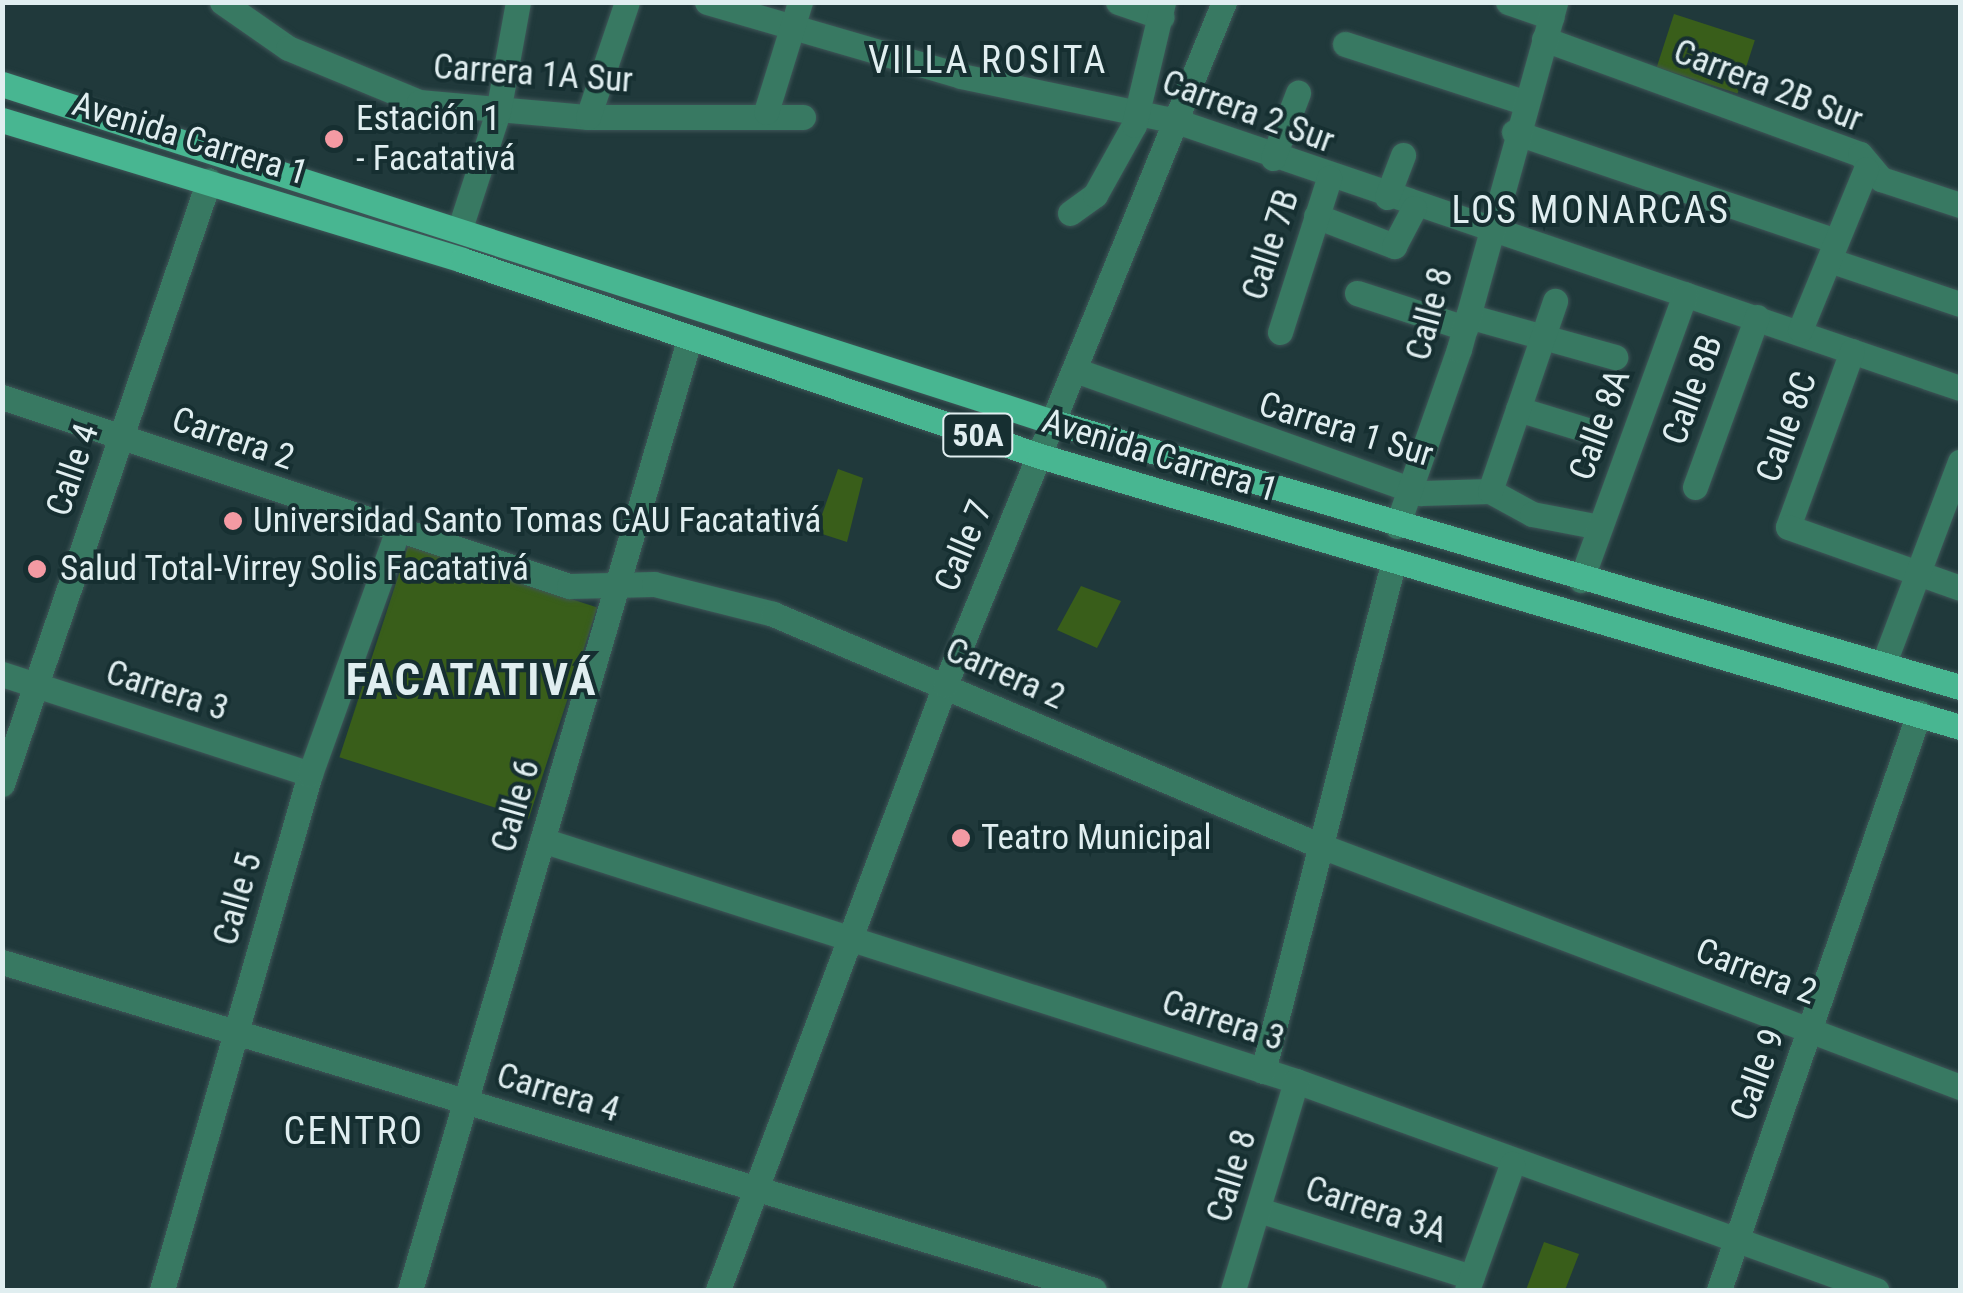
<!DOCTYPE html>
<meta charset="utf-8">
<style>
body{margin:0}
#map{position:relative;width:1963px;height:1293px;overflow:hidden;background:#20393b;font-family:"Roboto Condensed",sans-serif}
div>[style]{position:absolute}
.green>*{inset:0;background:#395e1a;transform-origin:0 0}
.roads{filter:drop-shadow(0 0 2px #3f5658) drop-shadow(0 0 2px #3f5658)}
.minor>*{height:25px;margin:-12.5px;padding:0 12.5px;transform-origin:12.5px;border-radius:12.5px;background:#387962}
.major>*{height:25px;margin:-12.5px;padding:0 12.5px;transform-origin:12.5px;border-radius:12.5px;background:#48b691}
.dots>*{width:28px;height:28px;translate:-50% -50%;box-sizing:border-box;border:5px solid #162f31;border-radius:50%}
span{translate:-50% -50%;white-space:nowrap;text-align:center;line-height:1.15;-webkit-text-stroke:8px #162f31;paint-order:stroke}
.shield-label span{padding:2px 8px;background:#162f31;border:2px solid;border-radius:8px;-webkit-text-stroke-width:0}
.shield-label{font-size:32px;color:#e0eef0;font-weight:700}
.street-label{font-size:35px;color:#e0eef0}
.poi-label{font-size:35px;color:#e0eef0}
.left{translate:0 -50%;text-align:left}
.neighbourhood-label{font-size:38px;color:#e0eef0;letter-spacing:2.5px}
.district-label{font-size:45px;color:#e0eef0;font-weight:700;letter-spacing:2.5px}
.frame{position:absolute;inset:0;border:5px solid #e0eef0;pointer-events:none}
</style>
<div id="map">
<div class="green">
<i style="left:1674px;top:14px;width:85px;height:56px;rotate:18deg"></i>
<i style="clip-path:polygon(838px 469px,863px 478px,847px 542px,816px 532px)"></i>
<i style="left:408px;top:546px;width:199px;height:222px;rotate:18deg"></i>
<i style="clip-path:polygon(1081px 586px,1121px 601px,1097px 648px,1057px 630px)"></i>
<i style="clip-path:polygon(1544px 1242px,1579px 1254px,1565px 1290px,1526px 1290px)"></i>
</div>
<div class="roads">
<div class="minor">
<i style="left:222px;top:2px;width:80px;rotate:34.9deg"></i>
<i style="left:288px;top:48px;width:142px;rotate:22.4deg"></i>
<i style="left:419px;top:102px;width:170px;rotate:5.1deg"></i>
<i style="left:588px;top:117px;width:215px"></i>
<i style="left:707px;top:2px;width:265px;rotate:16.2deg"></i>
<i style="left:961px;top:76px;width:220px;rotate:11.8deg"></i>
<i style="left:1176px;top:121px;width:828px;rotate:18.81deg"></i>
<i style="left:1118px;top:2px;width:46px;rotate:18.8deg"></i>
<i style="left:1508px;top:2px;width:46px;rotate:19.2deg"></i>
<i style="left:1544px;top:39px;width:336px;rotate:20deg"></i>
<i style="left:1860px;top:154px;width:33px;rotate:50deg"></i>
<i style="left:1881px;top:179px;width:83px;rotate:18.2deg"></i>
<i style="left:1345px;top:44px;width:187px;rotate:18deg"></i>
<i style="left:766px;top:112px;width:115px;rotate:-72.8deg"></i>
<i style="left:588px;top:117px;width:121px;rotate:-71.3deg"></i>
<i style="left:1514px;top:132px;width:340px;rotate:18.7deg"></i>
<i style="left:1273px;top:158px;width:70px;rotate:-69deg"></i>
<i style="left:1387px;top:197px;width:45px;rotate:-69.1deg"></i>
<i style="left:1070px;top:213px;width:31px;rotate:-36deg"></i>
<i style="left:1095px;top:195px;width:80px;rotate:-60.9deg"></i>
<i style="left:1134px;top:125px;width:126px;rotate:-76.7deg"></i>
<i style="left:1316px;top:216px;width:84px;rotate:21deg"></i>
<i style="left:1394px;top:246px;width:43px;rotate:-62.2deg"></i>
<i style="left:461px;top:225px;width:119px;rotate:-71.9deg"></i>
<i style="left:498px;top:112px;width:112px;rotate:-79.7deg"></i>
<i style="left:1829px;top:260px;width:138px;rotate:18.6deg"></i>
<i style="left:1357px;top:293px;width:114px;rotate:18deg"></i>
<i style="left:1468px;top:316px;width:153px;rotate:15.6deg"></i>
<i style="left:1800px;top:330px;width:174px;rotate:-67.7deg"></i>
<i style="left:1280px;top:332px;width:162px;rotate:-72.3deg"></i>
<i style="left:1852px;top:351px;width:187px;rotate:110deg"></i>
<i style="left:1788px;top:527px;width:182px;rotate:19.5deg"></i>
<i style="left:1075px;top:370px;width:367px;rotate:19.6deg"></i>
<i style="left:1421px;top:493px;width:69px;rotate:-1.7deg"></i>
<i style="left:1490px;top:491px;width:48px;rotate:28.7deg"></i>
<i style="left:1532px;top:514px;width:69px;rotate:10.8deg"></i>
<i style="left:2px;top:397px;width:598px;rotate:18.43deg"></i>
<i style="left:569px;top:586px;width:85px;rotate:-1.3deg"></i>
<i style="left:654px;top:584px;width:123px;rotate:14.1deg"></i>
<i style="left:773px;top:614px;width:595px;rotate:22.95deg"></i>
<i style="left:1321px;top:846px;width:683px;rotate:20.66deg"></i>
<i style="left:1518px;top:409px;width:72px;rotate:16.9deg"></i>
<i style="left:1695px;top:487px;width:181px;rotate:-70deg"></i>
<i style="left:1490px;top:491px;width:201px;rotate:-71.1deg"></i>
<i style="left:1397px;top:526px;width:188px;rotate:-70.7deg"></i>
<i style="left:1459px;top:349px;width:360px;rotate:-74.5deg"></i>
<i style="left:1581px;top:580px;width:304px;rotate:-70deg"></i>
<i style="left:1885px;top:660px;width:212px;rotate:-69.3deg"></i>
<i style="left:2px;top:674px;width:324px;rotate:18deg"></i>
<i style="left:2px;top:784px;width:638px;rotate:-71.08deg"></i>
<i style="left:542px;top:840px;width:792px;rotate:17.73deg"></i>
<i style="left:1296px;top:1081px;width:617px;rotate:19.82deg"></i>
<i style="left:2px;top:962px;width:1140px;rotate:16.72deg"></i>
<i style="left:1263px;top:1071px;width:523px;rotate:-75.62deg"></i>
<i style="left:1259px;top:1210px;width:223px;rotate:17.5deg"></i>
<i style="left:162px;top:1290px;width:537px;rotate:-74deg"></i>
<i style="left:310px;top:774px;width:257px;rotate:-70.2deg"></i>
<i style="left:410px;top:1290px;width:990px;rotate:-73.63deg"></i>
<i style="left:718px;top:1290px;width:646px;rotate:-69.43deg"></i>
<i style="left:945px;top:685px;width:738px;rotate:-67.78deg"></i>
<i style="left:1233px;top:1290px;width:218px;rotate:-73.2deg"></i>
<i style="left:1467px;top:1290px;width:134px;rotate:-70.3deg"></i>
<i style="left:1719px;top:1290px;width:611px;rotate:-70.88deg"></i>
</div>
<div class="major">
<i style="left:2px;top:84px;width:1104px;rotate:17.83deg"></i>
<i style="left:1053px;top:422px;width:945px;rotate:16.29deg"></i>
<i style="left:2px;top:120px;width:481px;rotate:16.9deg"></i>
<i style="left:462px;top:260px;width:610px;rotate:18.73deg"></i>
<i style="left:1040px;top:456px;width:959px;rotate:16.41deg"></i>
</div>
</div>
<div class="dots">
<i style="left:334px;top:139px;background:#f49aa3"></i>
<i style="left:233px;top:521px;background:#f49aa3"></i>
<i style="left:37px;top:569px;background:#f49aa3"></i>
<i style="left:961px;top:838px;background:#f49aa3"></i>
</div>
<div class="shield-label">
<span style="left:978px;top:435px">50A</span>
</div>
<div class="street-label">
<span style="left:533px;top:74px;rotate:4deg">Carrera 1A Sur</span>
<span style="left:1768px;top:86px;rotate:21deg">Carrera 2B Sur</span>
<span style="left:1248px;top:112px;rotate:20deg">Carrera 2 Sur</span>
<span style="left:190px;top:139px;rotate:17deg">Avenida Carrera 1</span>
<span style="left:1271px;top:245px;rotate:-72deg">Calle 7B</span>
<span style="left:1430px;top:314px;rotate:-75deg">Calle 8</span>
<span style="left:1693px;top:390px;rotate:-70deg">Calle 8B</span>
<span style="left:1600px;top:425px;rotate:-70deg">Calle 8A</span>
<span style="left:1787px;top:427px;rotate:-70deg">Calle 8C</span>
<span style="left:1346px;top:430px;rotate:17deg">Carrera 1 Sur</span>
<span style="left:233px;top:439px;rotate:19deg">Carrera 2</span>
<span style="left:1160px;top:456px;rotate:17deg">Avenida Carrera 1</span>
<span style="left:73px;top:470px;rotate:-71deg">Calle 4</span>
<span style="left:964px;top:546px;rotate:-67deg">Calle 7</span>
<span style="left:1005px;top:674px;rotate:24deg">Carrera 2</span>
<span style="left:167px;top:691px;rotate:18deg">Carrera 3</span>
<span style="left:516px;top:806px;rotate:-74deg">Calle 6</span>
<span style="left:238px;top:899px;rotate:-74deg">Calle 5</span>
<span style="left:1756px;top:972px;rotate:21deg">Carrera 2</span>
<span style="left:1223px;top:1021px;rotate:18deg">Carrera 3</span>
<span style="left:1758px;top:1075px;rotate:-70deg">Calle 9</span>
<span style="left:558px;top:1093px;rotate:17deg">Carrera 4</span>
<span style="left:1232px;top:1176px;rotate:-73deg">Calle 8</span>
<span style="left:1376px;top:1210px;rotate:18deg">Carrera 3A</span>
</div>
<div class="poi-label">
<span class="left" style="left:356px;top:139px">Estación 1<br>- Facatativá</span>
<span class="left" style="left:253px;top:521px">Universidad Santo Tomas CAU Facatativá</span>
<span class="left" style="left:60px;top:569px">Salud Total-Virrey Solis Facatativá</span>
<span class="left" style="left:981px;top:838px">Teatro Municipal</span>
</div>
<div class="neighbourhood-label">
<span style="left:988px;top:61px">VILLA ROSITA</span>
<span style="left:1591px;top:211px">LOS MONARCAS</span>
<span style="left:354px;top:1132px">CENTRO</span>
</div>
<div class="district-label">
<span style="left:472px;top:680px">FACATATIVÁ</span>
</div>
<div class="frame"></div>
</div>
